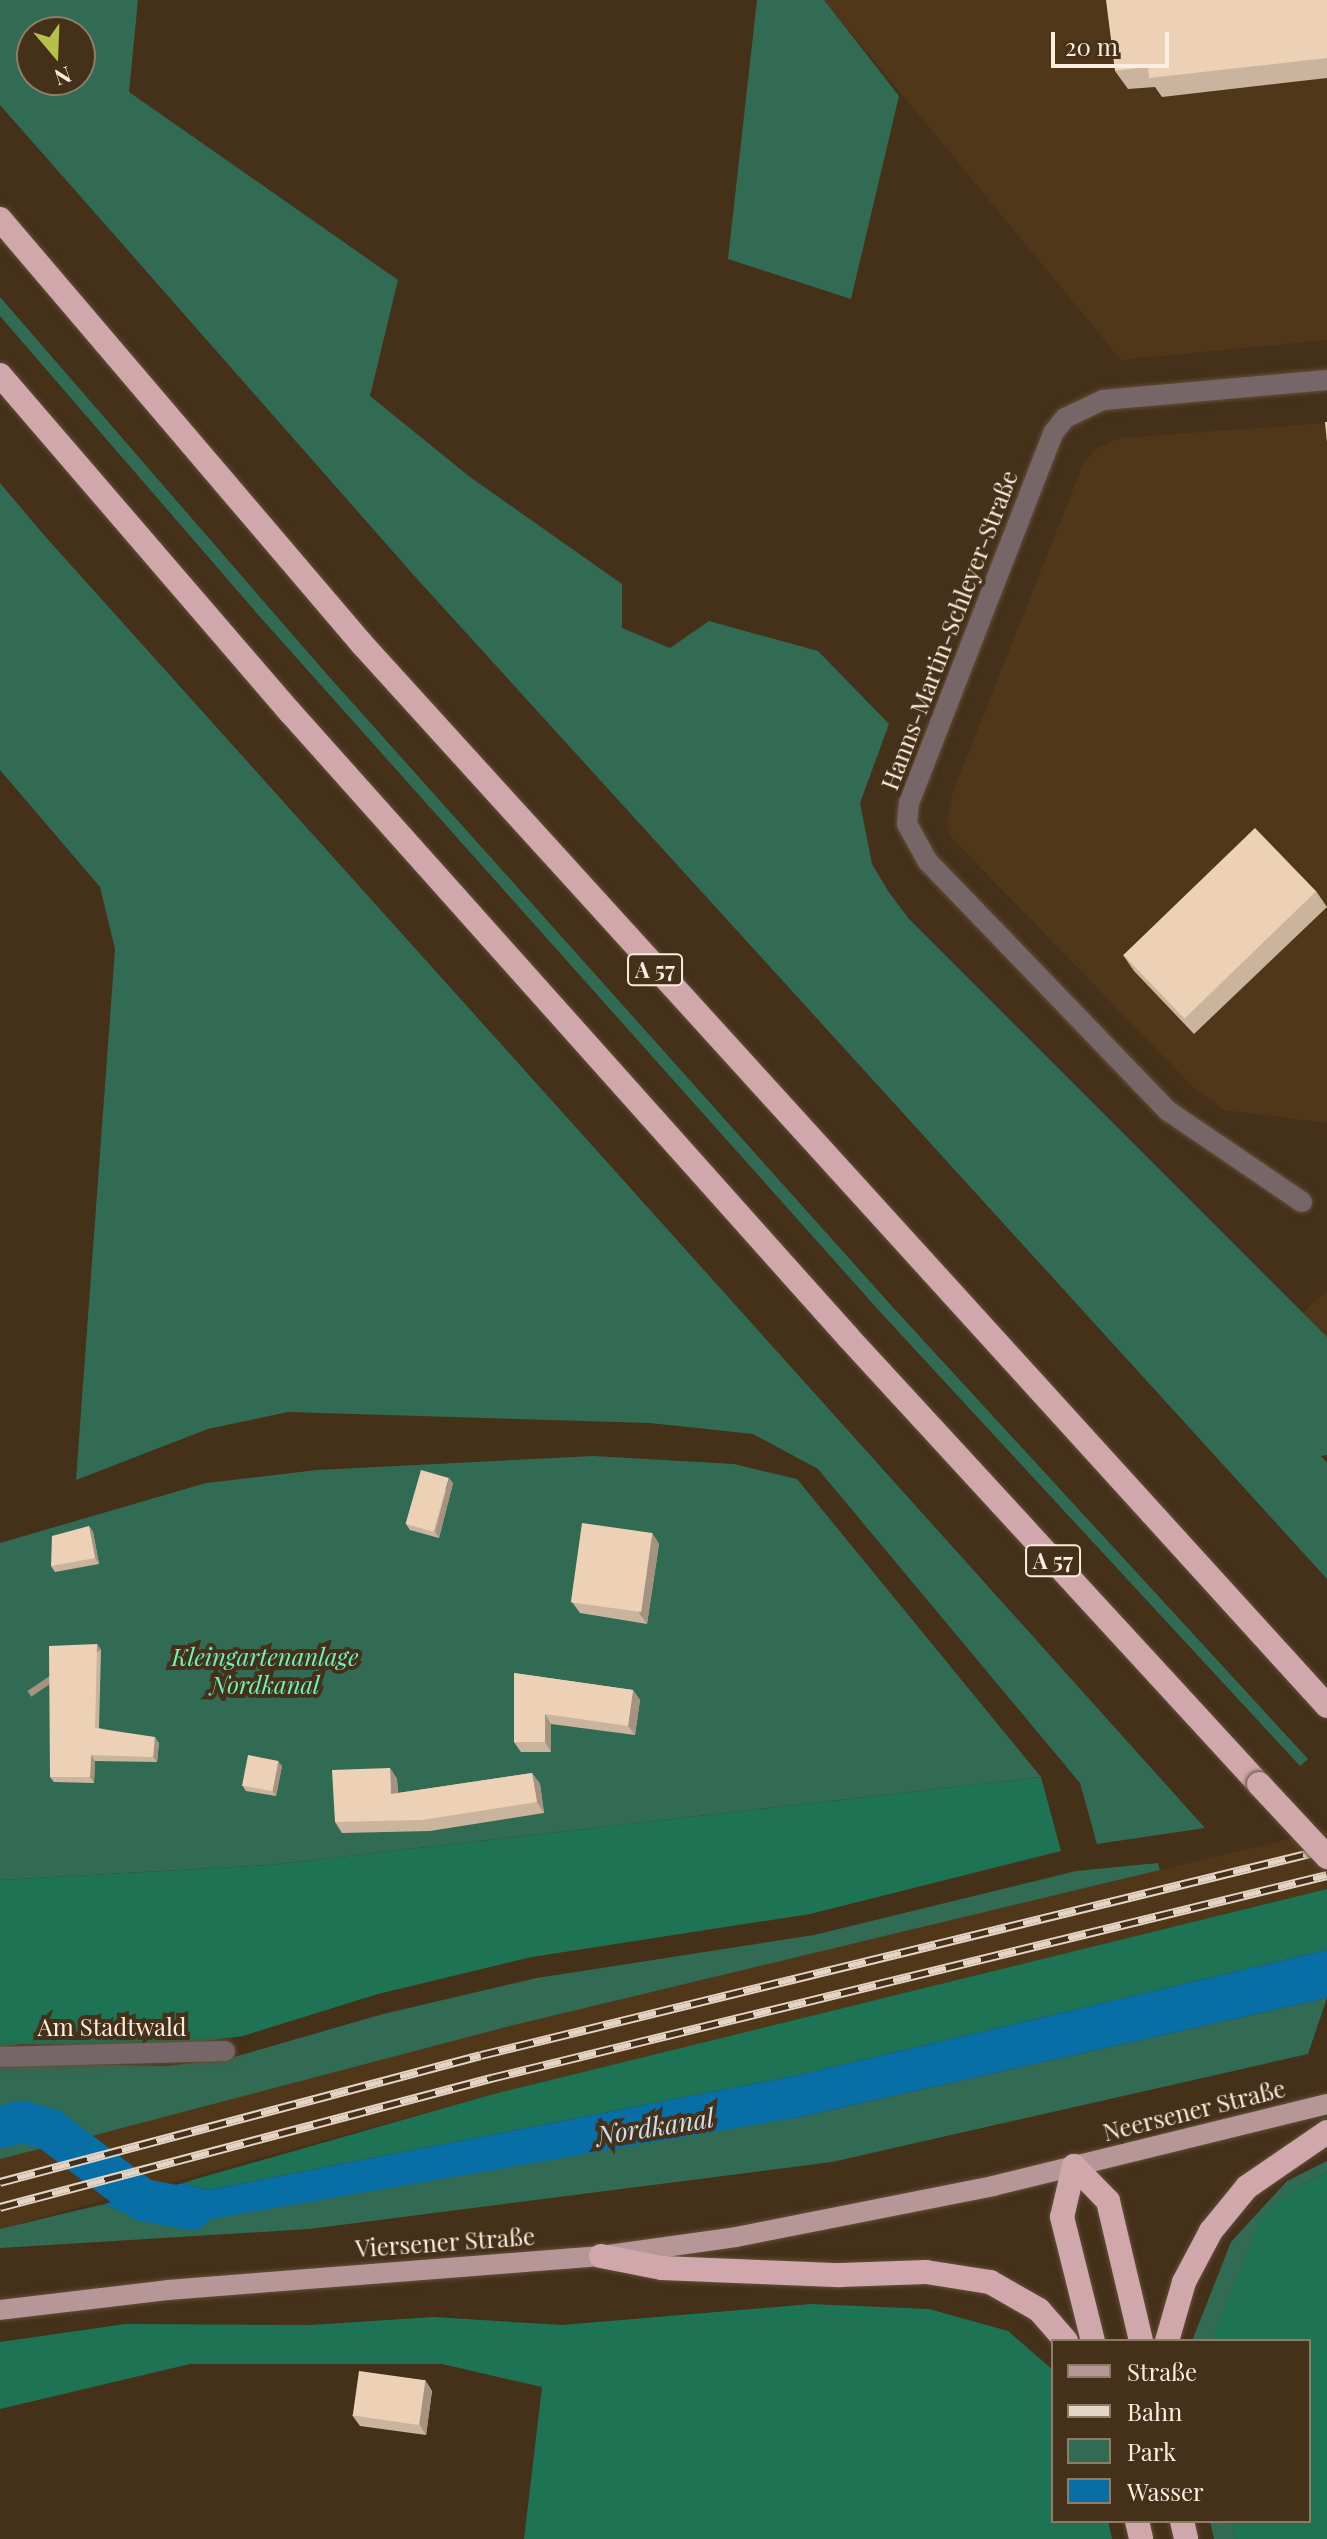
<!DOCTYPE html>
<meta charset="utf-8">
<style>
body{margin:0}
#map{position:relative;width:1327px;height:2539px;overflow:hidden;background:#45301a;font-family:"Playfair Display",serif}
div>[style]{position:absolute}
.built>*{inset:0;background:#51371a}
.green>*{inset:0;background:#326b53}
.forest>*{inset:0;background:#1d7353}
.water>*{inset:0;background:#086fa6}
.pier>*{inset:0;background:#45301a}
.canal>*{height:42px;margin:-21px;padding:0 21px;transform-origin:21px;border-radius:21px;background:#086fa6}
.roads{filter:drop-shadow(0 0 2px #624e3a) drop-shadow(0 0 2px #624e3a)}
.minor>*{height:20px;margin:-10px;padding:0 10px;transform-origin:10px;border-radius:10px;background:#776667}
.major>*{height:20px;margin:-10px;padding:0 10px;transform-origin:10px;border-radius:10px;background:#b79698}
.highway>*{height:24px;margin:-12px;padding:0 12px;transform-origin:12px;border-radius:12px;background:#d0a8ab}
.rail>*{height:9px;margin-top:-4.5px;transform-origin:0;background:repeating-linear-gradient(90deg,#45301a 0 18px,#e3d4c6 0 36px);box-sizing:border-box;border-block:2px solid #e3d4c6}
.bridges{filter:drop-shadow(0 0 2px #624e3a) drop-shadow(0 0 2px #624e3a)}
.highway-bridge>*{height:24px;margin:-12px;padding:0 12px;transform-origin:12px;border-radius:12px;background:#d0a8ab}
.wall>*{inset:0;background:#cbb49d}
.shaded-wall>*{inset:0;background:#a5927f;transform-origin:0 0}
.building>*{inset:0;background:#ecd1b6;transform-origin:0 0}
span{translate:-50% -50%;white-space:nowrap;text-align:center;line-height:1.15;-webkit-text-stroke:8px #45301a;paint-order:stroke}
.shield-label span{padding:2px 6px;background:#45301a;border:2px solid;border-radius:6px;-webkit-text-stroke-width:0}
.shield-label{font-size:22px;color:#fbede0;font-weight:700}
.street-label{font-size:24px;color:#fbede0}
.park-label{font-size:24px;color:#67f6bc;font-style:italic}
.water-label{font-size:26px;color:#cce0ef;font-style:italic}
.legend{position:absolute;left:1051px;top:2339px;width:260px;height:184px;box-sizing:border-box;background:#45301a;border:2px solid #8e7c69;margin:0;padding:10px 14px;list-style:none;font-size:24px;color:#fbede0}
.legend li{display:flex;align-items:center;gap:16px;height:40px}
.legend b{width:40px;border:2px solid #8e7c69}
.north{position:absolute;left:16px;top:16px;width:80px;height:80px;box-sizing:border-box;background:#45301a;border:2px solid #8e7c69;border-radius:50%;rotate:161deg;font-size:22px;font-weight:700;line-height:32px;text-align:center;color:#fbede0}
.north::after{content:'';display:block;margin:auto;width:28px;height:36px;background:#b5c249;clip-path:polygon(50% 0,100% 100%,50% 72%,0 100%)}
.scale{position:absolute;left:1051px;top:32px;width:118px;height:36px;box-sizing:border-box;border:4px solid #fbede0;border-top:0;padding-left:10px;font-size:24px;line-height:28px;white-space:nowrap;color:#fbede0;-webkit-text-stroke:6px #45301a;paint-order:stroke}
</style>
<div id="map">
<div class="built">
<i style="clip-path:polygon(824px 0,1327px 0,1327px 340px,1121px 360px)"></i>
<i style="clip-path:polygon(1327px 423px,1327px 1123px,1224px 1110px,1194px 1088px,951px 837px,947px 825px,953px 791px,1084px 462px,1097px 448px,1120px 438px)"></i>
<i style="clip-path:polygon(1327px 1290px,1327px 1337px,1303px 1313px)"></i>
<i style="clip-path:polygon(1327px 1830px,1327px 1889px,490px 2095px,0 2229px,0 2159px,514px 2025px)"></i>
</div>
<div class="green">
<i style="clip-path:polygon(evenodd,0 0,138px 0,129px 92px,398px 280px,370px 396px,470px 477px,622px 584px,622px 628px,670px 648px,709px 621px,818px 651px,889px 724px,860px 803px,872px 864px,888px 891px,909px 919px,1327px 1337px,1327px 1455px,1321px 1456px,1327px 1463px,1327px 1579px,418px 580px,0 105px,0 0,32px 32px,80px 32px,80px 80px,32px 80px,32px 32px)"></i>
<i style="clip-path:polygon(757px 0,824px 0,899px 96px,851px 299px,728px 259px)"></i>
<i style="clip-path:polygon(0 297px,324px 671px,889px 1303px,1308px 1759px,1300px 1766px,882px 1314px,261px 618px,0 316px)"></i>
<i style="clip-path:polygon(0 483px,43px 534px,1205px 1828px,1097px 1844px,1080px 1783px,818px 1469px,753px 1434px,650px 1423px,288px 1412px,208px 1429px,76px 1480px,115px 949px,100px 887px,0 770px)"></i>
<i style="clip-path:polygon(593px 1456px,734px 1464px,797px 1479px,1041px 1777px,270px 1865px,0 1880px,0 1543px,206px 1483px,317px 1470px)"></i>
<i style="clip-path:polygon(1158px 1863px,1160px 1870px,514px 2025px,84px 2138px,49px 2112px,18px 2108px,0 2112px,0 2068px,22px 2063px,166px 2066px,227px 2059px,383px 2014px,537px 1978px,814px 1935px,1076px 1871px)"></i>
<i style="clip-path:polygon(1327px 1998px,1308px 2054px,832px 2162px,309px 2229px,0 2248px,0 2229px,104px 2204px,142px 2221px,800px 2117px)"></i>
<i style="clip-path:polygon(0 2139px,3px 2139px,47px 2147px,0 2159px)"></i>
<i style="clip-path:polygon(1327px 2161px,1327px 2172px,1300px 2185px,1215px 2341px,1192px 2341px,1231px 2242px,1287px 2181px)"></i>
<i style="clip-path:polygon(1210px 2521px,1231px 2521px,1236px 2539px,1214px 2539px)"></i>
</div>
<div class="forest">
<i style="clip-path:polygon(1041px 1777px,1061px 1851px,810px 1914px,532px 1957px,378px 1994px,243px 2036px,167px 2046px,22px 2044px,0 2048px,0 1880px,270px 1865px)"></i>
<i style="clip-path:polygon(1327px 1889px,1327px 1950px,799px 2075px,208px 2190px,182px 2183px,490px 2095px)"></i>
<i style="clip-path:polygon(1327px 2172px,1327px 2539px,1236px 2539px,1231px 2521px,1309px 2521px,1309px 2341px,1215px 2341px,1215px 2332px,1262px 2216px,1300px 2185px)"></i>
<i style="clip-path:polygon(811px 2304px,929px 2309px,1008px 2331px,1053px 2370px,1053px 2521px,1108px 2521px,1112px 2539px,524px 2539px,542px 2387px,442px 2364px,190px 2364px,0 2409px,0 2342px,125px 2324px,311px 2325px,433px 2317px,562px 2325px)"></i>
</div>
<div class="water">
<i style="clip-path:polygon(1327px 1950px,1327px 1998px,800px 2117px,205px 2220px,142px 2221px,104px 2204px,182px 2183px,208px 2190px,799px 2075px)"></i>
</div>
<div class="pier">
<i style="clip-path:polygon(181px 2180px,190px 2181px,100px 2205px,103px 2200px)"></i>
</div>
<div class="canal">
<i style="left:0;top:2127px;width:23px;rotate:-13deg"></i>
<i style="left:22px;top:2122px;width:28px;rotate:15deg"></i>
<i style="left:49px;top:2129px;width:118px;rotate:37.1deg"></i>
<i style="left:143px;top:2200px;width:49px;rotate:10.6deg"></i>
</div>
<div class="roads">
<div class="minor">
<i style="left:1302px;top:1202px;width:162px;rotate:-145.8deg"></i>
<i style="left:1168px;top:1111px;width:346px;rotate:-133.9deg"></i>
<i style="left:928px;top:862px;width:43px;rotate:-118.9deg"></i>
<i style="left:907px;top:824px;width:21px;rotate:-85deg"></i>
<i style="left:909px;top:803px;width:398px;rotate:-68.7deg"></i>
<i style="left:1054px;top:432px;width:18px;rotate:-52deg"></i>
<i style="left:1065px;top:418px;width:42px;rotate:-25.3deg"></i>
<i style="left:1103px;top:400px;width:225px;rotate:-5.1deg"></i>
<i style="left:0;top:2057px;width:225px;rotate:-1.5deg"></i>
</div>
<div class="major">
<i style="left:0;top:2310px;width:169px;rotate:-6.8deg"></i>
<i style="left:168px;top:2290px;width:434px;rotate:-4.5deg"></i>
<i style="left:601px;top:2256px;width:136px;rotate:-8deg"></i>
<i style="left:736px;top:2237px;width:262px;rotate:-11.2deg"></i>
<i style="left:993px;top:2186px;width:344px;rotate:-13.8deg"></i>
</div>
<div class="highway">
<i style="left:0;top:219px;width:558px;rotate:49.58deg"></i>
<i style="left:362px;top:644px;width:1435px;rotate:47.74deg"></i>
<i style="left:0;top:375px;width:445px;rotate:49.3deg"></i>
<i style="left:290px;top:712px;width:838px;rotate:48.24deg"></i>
<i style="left:848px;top:1337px;width:607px;rotate:47.4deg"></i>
<i style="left:1074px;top:2166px;width:49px;rotate:45.8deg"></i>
<i style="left:1108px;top:2201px;width:144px;rotate:76.7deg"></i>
<i style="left:1074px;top:2166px;width:52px;rotate:103.2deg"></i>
<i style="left:1062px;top:2217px;width:128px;rotate:76deg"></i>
<i style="left:601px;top:2256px;width:62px;rotate:11.1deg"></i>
<i style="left:662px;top:2268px;width:178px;rotate:2.3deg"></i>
<i style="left:840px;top:2275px;width:86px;rotate:-2deg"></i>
<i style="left:926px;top:2272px;width:65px;rotate:8.9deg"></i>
<i style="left:990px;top:2282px;width:56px;rotate:29.7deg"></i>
<i style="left:1039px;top:2310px;width:41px;rotate:48.9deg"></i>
<i style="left:1167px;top:2341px;width:61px;rotate:-73.9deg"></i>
<i style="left:1184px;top:2282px;width:58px;rotate:-62.1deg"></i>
<i style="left:1211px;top:2231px;width:57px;rotate:-50.7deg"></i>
<i style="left:1247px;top:2187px;width:97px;rotate:-34.5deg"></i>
<i style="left:1137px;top:2521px;width:18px;rotate:77deg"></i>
<i style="left:1182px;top:2521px;width:18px;rotate:77deg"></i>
</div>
</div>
<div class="rail">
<i style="left:0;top:2182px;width:497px;rotate:-14.8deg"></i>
<i style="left:481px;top:2055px;width:871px;rotate:-13.69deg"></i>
<i style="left:0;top:2207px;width:508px;rotate:-14.72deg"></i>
<i style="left:491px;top:2078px;width:860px;rotate:-13.65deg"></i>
</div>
<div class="bridges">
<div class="highway-bridge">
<i style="left:1259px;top:1784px;width:100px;rotate:47deg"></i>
</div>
</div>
<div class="wall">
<i style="clip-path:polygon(1327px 0,1327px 78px,1162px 97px,1155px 87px,1128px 89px,1115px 71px)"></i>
<i style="clip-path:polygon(1316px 891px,1327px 907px,1194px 1034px,1134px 971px,1123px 955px)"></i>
<i style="clip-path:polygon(453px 1483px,439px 1538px,410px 1530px,406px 1524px)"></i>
<i style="clip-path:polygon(89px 1526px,93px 1532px,99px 1564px,55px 1572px,51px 1566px)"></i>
<i style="clip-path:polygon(652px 1533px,659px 1544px,647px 1624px,580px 1613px,572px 1602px)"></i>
<i style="clip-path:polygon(97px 1644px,101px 1650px,99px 1728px,159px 1743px,157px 1762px,95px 1761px,94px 1783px,54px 1782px,50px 1777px)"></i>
<i style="clip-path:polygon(514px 1673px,633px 1690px,640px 1700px,635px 1735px,551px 1724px,551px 1752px,521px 1752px,514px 1742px)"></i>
<i style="clip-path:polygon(282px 1766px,276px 1796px,246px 1791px,242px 1785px)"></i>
<i style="clip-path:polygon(390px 1768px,397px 1779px,398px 1793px,532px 1773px,540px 1784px,544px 1813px,430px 1831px,342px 1833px,335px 1822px)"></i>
<i style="clip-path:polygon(425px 2380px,432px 2391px,426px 2435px,360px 2426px,352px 2415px)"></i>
</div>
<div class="shaded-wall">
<i style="clip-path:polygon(449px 1478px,453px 1483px,439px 1538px,435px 1532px)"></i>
<i style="clip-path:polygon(89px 1526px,93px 1532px,99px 1564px,95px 1558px)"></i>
<i style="clip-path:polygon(652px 1533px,659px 1544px,647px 1624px,639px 1613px)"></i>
<i style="left:97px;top:1644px;width:7px;height:84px;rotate:56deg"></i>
<i style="clip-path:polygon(633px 1690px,640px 1700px,635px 1735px,628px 1726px)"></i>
<i style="clip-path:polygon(545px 1714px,551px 1724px,551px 1752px,545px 1742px)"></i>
<i style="clip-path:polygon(155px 1737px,159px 1743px,157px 1762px,153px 1757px)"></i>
<i style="clip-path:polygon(91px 1755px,95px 1761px,94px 1783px,90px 1777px)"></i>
<i style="clip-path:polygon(278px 1761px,282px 1766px,276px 1796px,272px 1791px)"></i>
<i style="clip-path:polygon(390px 1768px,397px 1779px,398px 1805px,391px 1794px)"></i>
<i style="clip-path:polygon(532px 1773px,540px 1784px,544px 1813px,537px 1802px)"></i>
<i style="clip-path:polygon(425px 2380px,432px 2391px,426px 2435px,419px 2424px)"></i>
</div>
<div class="building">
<i style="clip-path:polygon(1106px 0,1327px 0,1327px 58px,1149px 78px,1148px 67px,1115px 71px)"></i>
<i style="clip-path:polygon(1325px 422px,1327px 422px,1327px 442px)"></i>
<i style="left:1255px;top:828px;width:88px;height:183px;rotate:46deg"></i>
<i style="left:421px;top:1470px;width:29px;height:56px;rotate:16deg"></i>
<i style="left:582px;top:1523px;width:71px;height:80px;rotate:8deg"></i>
<i style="clip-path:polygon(89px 1526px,95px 1558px,51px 1566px,52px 1536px)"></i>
<i style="clip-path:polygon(97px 1644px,95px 1728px,155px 1737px,153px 1757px,91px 1755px,90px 1777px,50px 1777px,49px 1646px)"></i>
<i style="clip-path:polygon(514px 1673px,633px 1690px,628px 1726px,545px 1714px,545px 1742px,514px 1742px)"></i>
<i style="left:248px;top:1755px;width:31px;height:31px;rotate:11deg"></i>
<i style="clip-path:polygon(390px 1768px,391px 1794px,532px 1773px,537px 1802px,422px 1820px,335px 1822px,332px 1770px)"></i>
<i style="left:359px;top:2371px;width:67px;height:45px;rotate:8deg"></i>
</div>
<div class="shield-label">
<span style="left:655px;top:970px">A 57</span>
<span style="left:1053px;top:1561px">A 57</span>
</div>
<div class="street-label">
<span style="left:949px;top:630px;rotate:-69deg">Hanns-Martin-Schleyer-Straße</span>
<span style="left:112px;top:2027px">Am Stadtwald</span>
<span style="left:1194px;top:2110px;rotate:-14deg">Neersener Straße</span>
<span style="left:445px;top:2242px;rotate:-4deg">Viersener Straße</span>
</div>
<div class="park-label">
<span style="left:265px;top:1671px">Kleingartenanlage<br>Nordkanal</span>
</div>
<div class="water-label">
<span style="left:655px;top:2126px;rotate:-9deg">Nordkanal</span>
</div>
<ul class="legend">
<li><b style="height:10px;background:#b79698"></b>Straße</li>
<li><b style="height:10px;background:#e3d4c6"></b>Bahn</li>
<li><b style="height:22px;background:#326b53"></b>Park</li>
<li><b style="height:22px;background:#086fa6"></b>Wasser</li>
</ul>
<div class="north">N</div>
<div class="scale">20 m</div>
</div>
